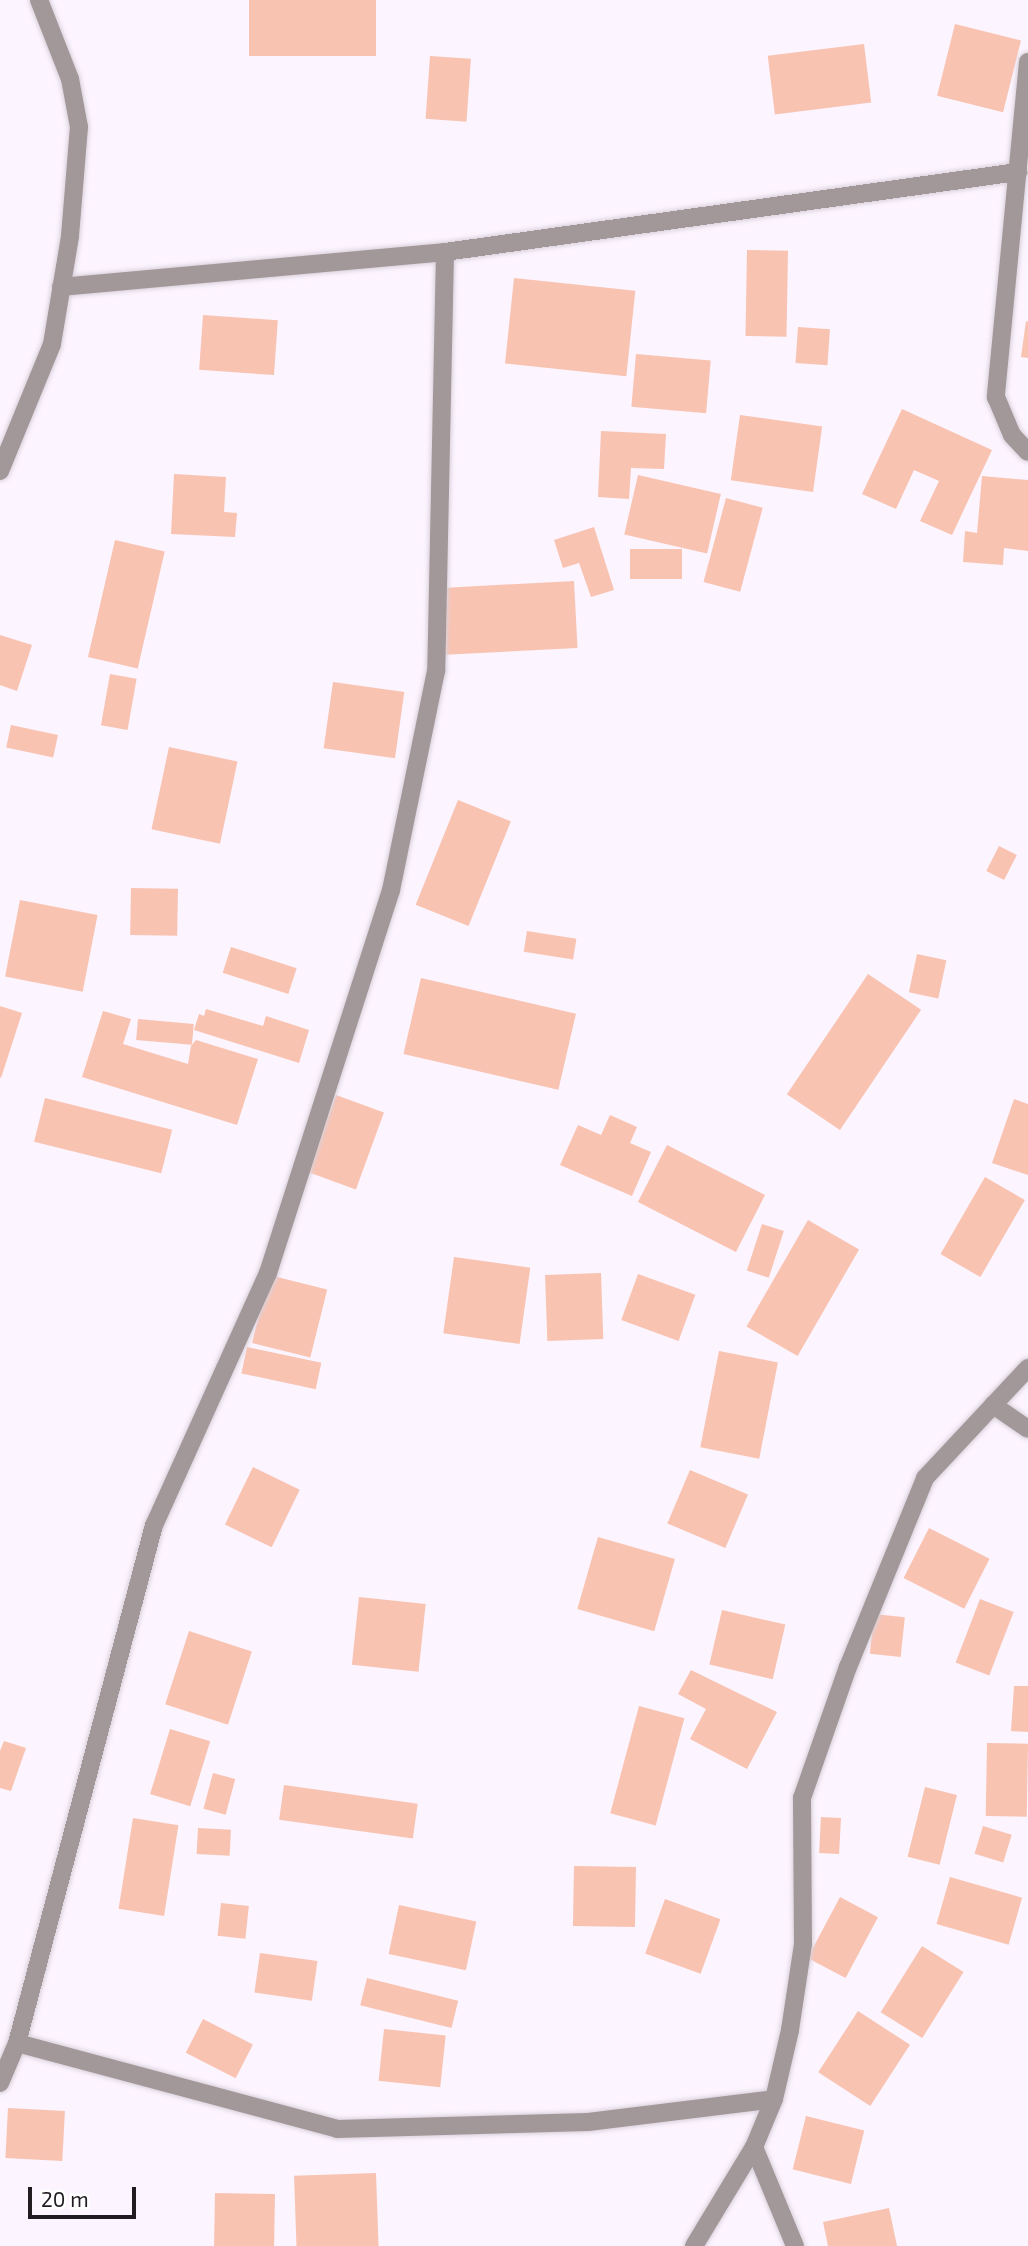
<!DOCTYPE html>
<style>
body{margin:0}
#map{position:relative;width:1028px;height:2246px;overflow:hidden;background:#fcf4fe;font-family:"Exo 2",sans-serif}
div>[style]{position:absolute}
.building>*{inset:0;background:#f9c3b2;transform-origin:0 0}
.roads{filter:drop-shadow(0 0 2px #d9d1db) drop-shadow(0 0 2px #d9d1db)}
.minor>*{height:18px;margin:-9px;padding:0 9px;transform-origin:9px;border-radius:9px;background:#a39899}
span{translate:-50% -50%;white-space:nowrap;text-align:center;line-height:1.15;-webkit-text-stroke:6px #fff;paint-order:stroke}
.scale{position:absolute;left:28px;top:2187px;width:108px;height:32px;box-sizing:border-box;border:4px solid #211c22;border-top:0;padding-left:9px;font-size:21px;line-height:24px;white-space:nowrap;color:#211c22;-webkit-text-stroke:5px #fff;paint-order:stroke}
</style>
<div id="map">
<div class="building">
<i style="left:249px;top:0;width:127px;height:56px"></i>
<i style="left:955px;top:24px;width:68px;height:74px;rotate:14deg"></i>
<i style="left:864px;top:44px;width:59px;height:97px;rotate:83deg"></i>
<i style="left:430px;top:56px;width:41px;height:63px;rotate:4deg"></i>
<i style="left:747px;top:250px;width:41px;height:86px;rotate:1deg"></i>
<i style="left:514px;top:278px;width:122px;height:86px;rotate:6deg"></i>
<i style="left:203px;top:315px;width:75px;height:55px;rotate:4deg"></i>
<i style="clip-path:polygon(1026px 321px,1028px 322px,1028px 358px,1021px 357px)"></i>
<i style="left:798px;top:327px;width:32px;height:36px;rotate:4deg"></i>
<i style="left:636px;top:354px;width:75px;height:53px;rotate:5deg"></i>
<i style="clip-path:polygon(902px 409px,992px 450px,952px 535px,920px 521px,939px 481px,914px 470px,896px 509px,862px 494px)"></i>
<i style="left:740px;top:415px;width:83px;height:66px;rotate:8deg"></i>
<i style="clip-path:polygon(601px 431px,666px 434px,664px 469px,631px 468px,629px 499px,598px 497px)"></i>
<i style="clip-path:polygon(174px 474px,226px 477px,224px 512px,237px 513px,235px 537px,171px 534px)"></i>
<i style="left:638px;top:475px;width:85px;height:61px;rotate:13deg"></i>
<i style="clip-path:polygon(982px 476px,1028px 480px,1028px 551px,1004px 548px,1003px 565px,963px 562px,965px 531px,977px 533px)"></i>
<i style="left:726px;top:498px;width:38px;height:87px;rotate:15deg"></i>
<i style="clip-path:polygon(594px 527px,614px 590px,591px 597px,579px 563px,563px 568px,554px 540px)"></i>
<i style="left:115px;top:540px;width:51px;height:120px;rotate:13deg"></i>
<i style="left:630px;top:549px;width:52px;height:30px"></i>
<i style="left:574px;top:581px;width:67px;height:132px;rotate:87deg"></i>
<i style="clip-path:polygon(0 635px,32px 645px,17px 691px,0 685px)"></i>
<i style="left:110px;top:674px;width:27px;height:52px;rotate:10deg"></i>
<i style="left:333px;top:682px;width:72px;height:67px;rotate:8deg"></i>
<i style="left:11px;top:725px;width:48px;height:23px;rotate:12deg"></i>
<i style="left:169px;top:747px;width:70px;height:84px;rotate:12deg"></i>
<i style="left:458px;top:800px;width:57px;height:113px;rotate:22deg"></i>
<i style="left:999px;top:846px;width:20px;height:28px;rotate:27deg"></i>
<i style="left:131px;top:888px;width:47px;height:47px;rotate:1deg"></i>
<i style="left:20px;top:900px;width:79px;height:78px;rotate:11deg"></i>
<i style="left:527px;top:931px;width:50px;height:21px;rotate:9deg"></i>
<i style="left:231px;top:947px;width:69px;height:27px;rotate:18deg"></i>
<i style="left:917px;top:954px;width:30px;height:39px;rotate:12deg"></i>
<i style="left:868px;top:974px;width:64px;height:145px;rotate:34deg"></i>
<i style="left:421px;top:978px;width:159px;height:78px;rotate:13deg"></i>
<i style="clip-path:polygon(0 1006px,22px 1013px,1px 1078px,0 1077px)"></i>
<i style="clip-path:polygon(206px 1009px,263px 1026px,266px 1016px,309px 1030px,299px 1063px,194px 1030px,199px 1014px,204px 1016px)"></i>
<i style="clip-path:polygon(103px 1011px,131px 1019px,123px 1044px,188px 1064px,191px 1046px,196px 1040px,258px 1059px,237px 1125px,82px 1077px)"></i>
<i style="left:138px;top:1019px;width:56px;height:21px;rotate:5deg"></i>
<i style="left:336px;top:1095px;width:51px;height:82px;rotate:20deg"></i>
<i style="left:45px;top:1098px;width:131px;height:45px;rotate:14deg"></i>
<i style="clip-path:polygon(1014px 1099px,1028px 1104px,1028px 1175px,992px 1163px)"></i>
<i style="clip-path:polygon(610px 1115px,637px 1127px,630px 1143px,651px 1152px,632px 1196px,560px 1165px,578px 1125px,601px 1135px)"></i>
<i style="left:667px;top:1145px;width:110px;height:64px;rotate:27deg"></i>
<i style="left:985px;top:1177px;width:46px;height:89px;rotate:30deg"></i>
<i style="left:808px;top:1220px;width:59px;height:123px;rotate:30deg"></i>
<i style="left:762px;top:1224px;width:23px;height:49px;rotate:18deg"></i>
<i style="left:454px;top:1257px;width:77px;height:77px;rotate:8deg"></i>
<i style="left:601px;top:1273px;width:66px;height:56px;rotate:88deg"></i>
<i style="left:638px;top:1274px;width:61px;height:49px;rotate:20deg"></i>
<i style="left:269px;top:1275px;width:60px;height:70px;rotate:14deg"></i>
<i style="left:247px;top:1347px;width:76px;height:27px;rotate:12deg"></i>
<i style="left:719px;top:1351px;width:60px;height:98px;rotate:11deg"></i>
<i style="left:253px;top:1467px;width:52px;height:64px;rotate:26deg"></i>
<i style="left:690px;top:1470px;width:63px;height:58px;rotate:23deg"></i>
<i style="left:929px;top:1528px;width:68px;height:56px;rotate:27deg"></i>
<i style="left:598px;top:1537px;width:80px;height:75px;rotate:16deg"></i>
<i style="left:359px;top:1597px;width:67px;height:68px;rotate:6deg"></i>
<i style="left:980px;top:1599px;width:36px;height:68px;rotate:21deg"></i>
<i style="left:722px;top:1610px;width:65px;height:56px;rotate:13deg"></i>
<i style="left:874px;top:1614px;width:31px;height:40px;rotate:6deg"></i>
<i style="left:189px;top:1631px;width:66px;height:77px;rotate:18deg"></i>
<i style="clip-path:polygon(691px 1670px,777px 1712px,747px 1769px,690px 1739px,706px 1709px,678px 1694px)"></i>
<i style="clip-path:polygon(1014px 1686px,1028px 1686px,1028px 1732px,1011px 1731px)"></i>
<i style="left:639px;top:1706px;width:47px;height:111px;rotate:15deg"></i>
<i style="left:170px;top:1729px;width:42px;height:68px;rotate:17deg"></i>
<i style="clip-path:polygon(4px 1741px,26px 1748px,11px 1791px,0 1788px,0 1751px)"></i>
<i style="left:987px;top:1743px;width:41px;height:73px;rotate:1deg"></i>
<i style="left:213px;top:1773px;width:23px;height:37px;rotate:15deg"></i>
<i style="left:284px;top:1785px;width:135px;height:35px;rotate:8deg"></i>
<i style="left:925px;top:1787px;width:33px;height:72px;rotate:14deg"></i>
<i style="left:821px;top:1817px;width:20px;height:36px;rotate:3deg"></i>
<i style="left:133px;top:1818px;width:46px;height:92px;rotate:9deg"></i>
<i style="left:983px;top:1826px;width:30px;height:29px;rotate:17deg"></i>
<i style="left:198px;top:1828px;width:33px;height:26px;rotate:3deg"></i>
<i style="left:574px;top:1866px;width:62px;height:60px;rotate:1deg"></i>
<i style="left:950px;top:1877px;width:75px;height:49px;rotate:16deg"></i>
<i style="left:840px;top:1897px;width:43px;height:69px;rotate:28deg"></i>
<i style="left:665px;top:1899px;width:59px;height:58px;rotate:20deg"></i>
<i style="left:221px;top:1903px;width:28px;height:33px;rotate:6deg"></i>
<i style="left:399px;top:1905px;width:79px;height:50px;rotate:12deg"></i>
<i style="left:922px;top:1946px;width:49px;height:78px;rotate:32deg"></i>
<i style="left:260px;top:1953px;width:58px;height:40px;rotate:8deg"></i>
<i style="left:367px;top:1978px;width:94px;height:28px;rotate:14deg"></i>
<i style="left:858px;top:2011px;width:62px;height:73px;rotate:33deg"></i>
<i style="left:203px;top:2019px;width:56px;height:38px;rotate:27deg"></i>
<i style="left:384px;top:2029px;width:62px;height:52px;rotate:6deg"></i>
<i style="left:8px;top:2108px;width:57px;height:50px;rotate:3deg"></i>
<i style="left:806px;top:2116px;width:60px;height:55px;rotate:14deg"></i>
<i style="left:376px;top:2173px;width:73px;height:82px;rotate:88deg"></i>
<i style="left:215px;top:2193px;width:60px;height:53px;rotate:1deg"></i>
<i style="clip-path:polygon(889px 2208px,897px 2246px,828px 2246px,823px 2222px)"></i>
</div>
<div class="roads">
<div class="minor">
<i style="left:1028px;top:62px;width:337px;rotate:95.5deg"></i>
<i style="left:996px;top:397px;width:41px;rotate:67.2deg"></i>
<i style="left:1012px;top:435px;width:23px;rotate:47deg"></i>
<i style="left:445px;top:252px;width:419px;rotate:91.2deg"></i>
<i style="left:436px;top:671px;width:224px;rotate:101.6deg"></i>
<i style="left:391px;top:890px;width:402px;rotate:107.8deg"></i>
<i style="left:268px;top:1273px;width:277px;rotate:114.3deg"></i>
<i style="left:154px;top:1525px;width:536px;rotate:104.81deg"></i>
<i style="left:17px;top:2043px;width:331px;rotate:15deg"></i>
<i style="left:337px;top:2129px;width:251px;rotate:-1.6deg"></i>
<i style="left:588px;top:2122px;width:187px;rotate:-7deg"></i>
<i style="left:61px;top:287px;width:386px;rotate:-5.2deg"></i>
<i style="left:445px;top:252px;width:579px;rotate:-7.95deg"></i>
<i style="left:0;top:471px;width:137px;rotate:-67.7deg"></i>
<i style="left:52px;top:344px;width:109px;rotate:-80.5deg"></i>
<i style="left:70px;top:236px;width:109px;rotate:-85.3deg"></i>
<i style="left:79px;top:127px;width:49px;rotate:-100.6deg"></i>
<i style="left:70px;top:79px;width:85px;rotate:-111.4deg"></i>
<i style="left:993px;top:1405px;width:42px;rotate:34.4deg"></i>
<i style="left:0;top:2083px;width:43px;rotate:-67deg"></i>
<i style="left:754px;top:2147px;width:107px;rotate:67.5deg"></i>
<i style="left:694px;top:2246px;width:116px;rotate:-58.8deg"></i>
<i style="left:754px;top:2147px;width:52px;rotate:-67.4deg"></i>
<i style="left:774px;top:2099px;width:71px;rotate:-76.9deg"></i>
<i style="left:790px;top:2030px;width:87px;rotate:-81.4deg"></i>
<i style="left:803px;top:1944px;width:146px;rotate:-90.4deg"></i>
<i style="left:802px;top:1798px;width:139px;rotate:-70.7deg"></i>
<i style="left:848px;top:1667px;width:204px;rotate:-67.8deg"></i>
<i style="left:925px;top:1478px;width:151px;rotate:-46.9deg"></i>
</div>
</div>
<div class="scale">20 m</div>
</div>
